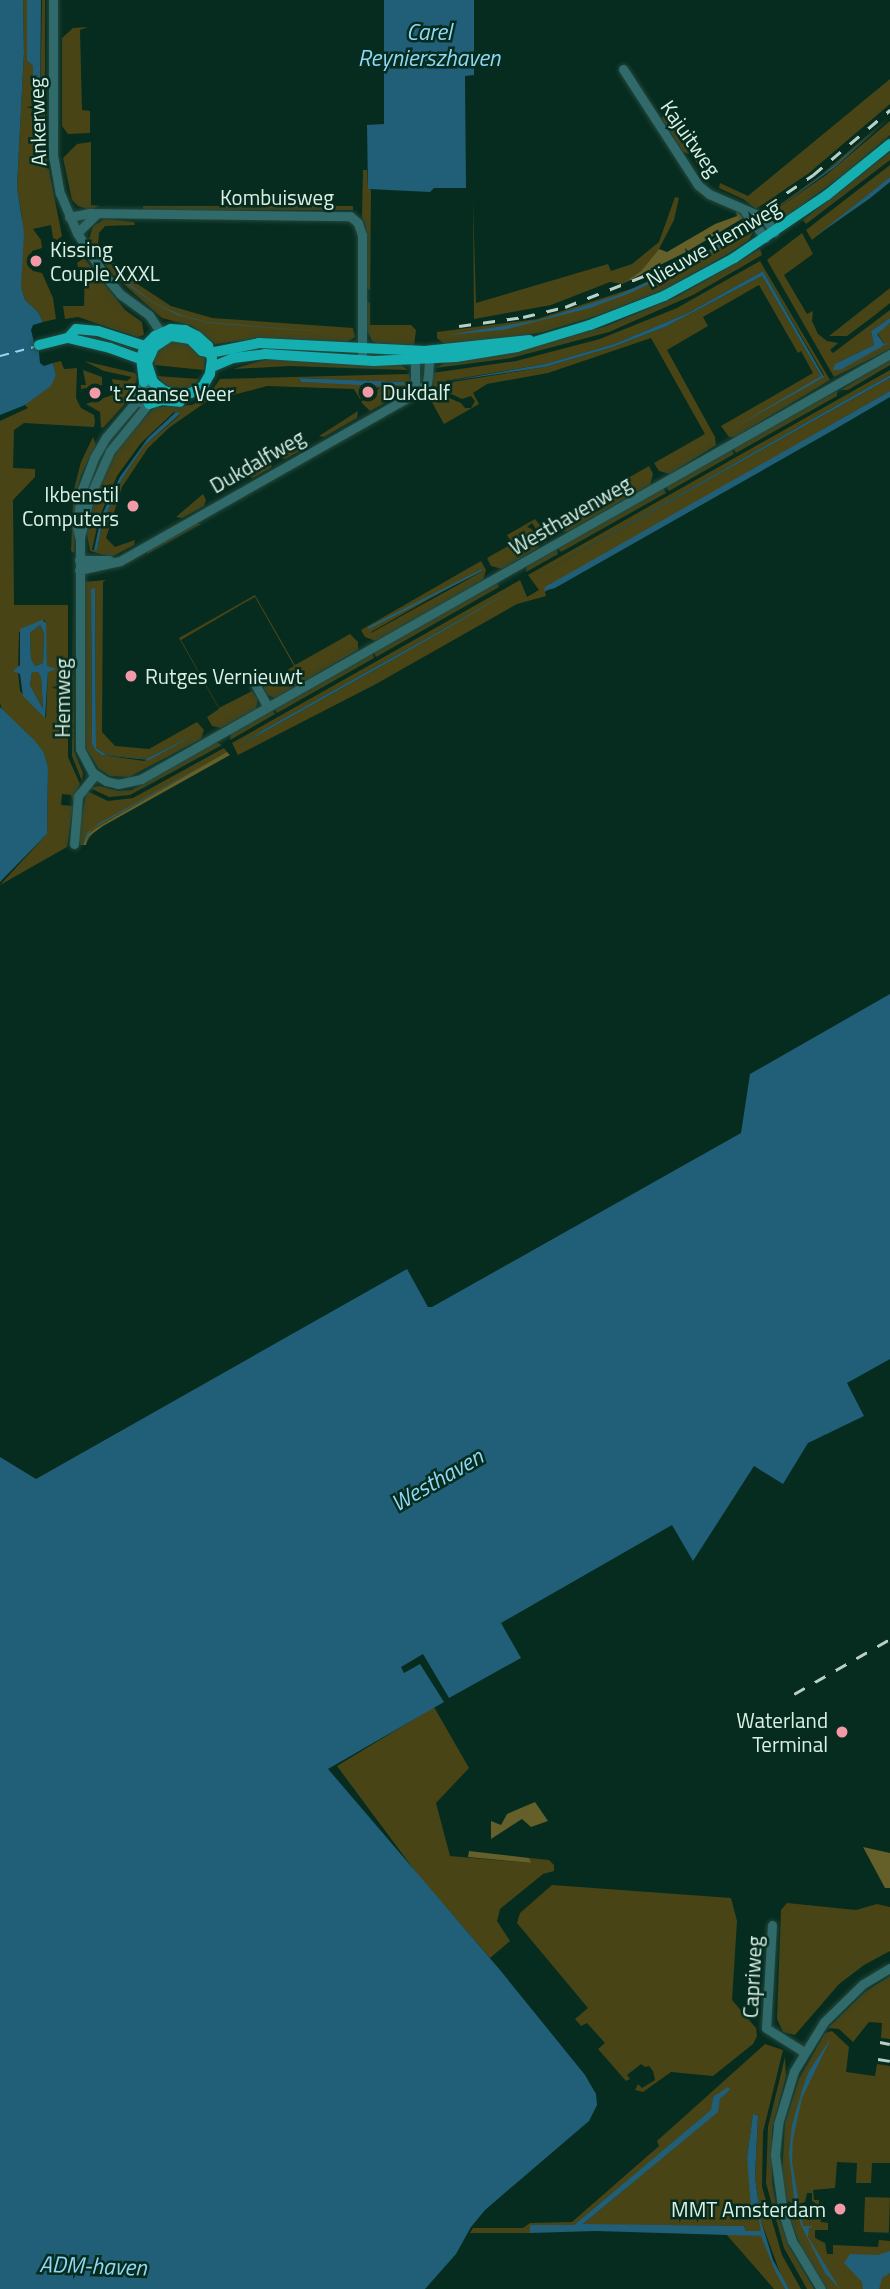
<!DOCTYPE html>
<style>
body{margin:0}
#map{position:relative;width:890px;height:2289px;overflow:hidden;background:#062c1f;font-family:"Titillium Web",sans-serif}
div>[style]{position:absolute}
.green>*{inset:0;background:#494416;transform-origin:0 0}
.forest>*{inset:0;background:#655f2a}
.water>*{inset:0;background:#205f77;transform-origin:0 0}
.ferry>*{height:2px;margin-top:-1px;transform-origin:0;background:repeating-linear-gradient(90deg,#91d8f7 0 9px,transparent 0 16px)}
.roads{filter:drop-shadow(0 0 2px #24473b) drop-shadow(0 0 2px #24473b)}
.minor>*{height:9px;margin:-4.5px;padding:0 4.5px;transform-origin:4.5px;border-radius:4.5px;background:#316a6b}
.major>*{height:10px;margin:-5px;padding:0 5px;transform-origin:5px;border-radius:5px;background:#16afb1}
.rail>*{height:2.5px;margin-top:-1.25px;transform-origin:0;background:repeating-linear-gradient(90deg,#b9d0c6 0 12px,transparent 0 24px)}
.dots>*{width:19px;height:19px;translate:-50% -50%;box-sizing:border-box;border:4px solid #062c1f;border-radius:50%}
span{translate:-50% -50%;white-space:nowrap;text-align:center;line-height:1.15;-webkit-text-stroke:5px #062c1f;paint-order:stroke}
.street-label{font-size:21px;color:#dbefe5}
.poi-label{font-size:21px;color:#dbefe5}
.left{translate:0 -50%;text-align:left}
.right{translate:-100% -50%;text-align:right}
.water-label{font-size:23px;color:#91d8f7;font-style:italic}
</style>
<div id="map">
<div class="green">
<i style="clip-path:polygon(23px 0,27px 0,28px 60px,33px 66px,33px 88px,40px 101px,42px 0,45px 0,45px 150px,62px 236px,57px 240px,53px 238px,51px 225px,33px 229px,41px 240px,42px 248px,32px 251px,30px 267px,33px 271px,42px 273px,53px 298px,56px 319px,43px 322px,38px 312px,25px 300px,21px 287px,22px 218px,17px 187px,24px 52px)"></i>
<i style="clip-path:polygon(88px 27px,80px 30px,82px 110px,90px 111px,90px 133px,68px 134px,62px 126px,62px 38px,73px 28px)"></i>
<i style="clip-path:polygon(890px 79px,890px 104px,809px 173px,756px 209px,743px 199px,719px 188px,720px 183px,748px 196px)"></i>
<i style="clip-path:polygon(665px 109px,711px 180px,710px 181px,690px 154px,683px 152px,662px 119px)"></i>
<i style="clip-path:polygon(890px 116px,845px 157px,774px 211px,826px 175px,890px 121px,890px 135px,843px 175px,787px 216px,779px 219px,767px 214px,822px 174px)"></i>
<i style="clip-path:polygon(91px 142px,91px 205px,99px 206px,90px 210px,78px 206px,72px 200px,63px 158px,77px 144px)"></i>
<i style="clip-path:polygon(890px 152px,890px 160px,806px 224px,803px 220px)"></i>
<i style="clip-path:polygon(890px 165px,890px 177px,812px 240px,806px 230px)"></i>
<i style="clip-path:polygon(363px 170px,367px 170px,368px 188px,371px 190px,370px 290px,366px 288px,366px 227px,362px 217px)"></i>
<i style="clip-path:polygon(675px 197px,679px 198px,674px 220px,659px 249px,641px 271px,622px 284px,610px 282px,551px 305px,474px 319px,473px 200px,476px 303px,608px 264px,611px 271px,632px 264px,659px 242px)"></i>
<i style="left:143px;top:206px;width:210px;height:4px"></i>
<i style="clip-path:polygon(105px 219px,134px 222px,135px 225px,105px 226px,99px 233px,98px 244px,125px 276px,171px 306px,212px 318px,353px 328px,355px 337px,343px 345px,256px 339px,215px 344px,192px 326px,162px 318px,110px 272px,89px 239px,93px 226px)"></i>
<i style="clip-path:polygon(750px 224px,753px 232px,749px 240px,728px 254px,661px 291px,599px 315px,543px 332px,494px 340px,445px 345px,437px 338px,437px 332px,537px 319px,634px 288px,704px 253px)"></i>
<i style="clip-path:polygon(802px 233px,813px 254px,784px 275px,807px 314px,813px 311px,812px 321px,818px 334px,827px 341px,838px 343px,830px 350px,833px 353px,890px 310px,890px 318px,871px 331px,874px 345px,835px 364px,885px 345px,877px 333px,890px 323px,890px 349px,834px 377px,767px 260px)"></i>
<i style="clip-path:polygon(760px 249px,762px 255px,693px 295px,609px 332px,511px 358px,435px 368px,449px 361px,517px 350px,607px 326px,678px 296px)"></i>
<i style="clip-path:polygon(84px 258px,125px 310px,142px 322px,144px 335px,137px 337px,78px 317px,65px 319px,63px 306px,84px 306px,85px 268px,78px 267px,77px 263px)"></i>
<i style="clip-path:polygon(evenodd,760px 261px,830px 380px,735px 437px,729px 437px,721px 426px,813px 373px,801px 351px,798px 353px,759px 285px,703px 317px,708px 326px,667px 350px,715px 437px,716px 445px,670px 474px,659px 471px,654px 463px,705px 434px,651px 338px,548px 373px,487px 384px,473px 393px,479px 404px,444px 424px,429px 397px,428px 389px,461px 403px,465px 408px,471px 408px,475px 401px,471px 396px,462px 399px,430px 384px,432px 373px,516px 361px,600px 339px,677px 308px,760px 261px,763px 271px,824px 375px,803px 388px,821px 376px,762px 276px,665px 327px,613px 347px,545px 367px,446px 383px,445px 381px,545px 364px,614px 344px,688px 313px,763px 271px)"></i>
<i style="clip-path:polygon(890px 288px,890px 303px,875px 315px,847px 336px,829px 336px)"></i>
<i style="clip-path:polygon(366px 301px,370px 303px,370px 325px,411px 325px,416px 330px,414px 346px,378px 344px,372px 341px,367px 330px)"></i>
<i style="clip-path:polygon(184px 340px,205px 358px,204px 370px,154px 365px,155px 352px,169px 341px)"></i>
<i style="clip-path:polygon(294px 359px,401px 365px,408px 370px,290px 366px,233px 369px,264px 360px)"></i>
<i style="clip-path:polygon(890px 359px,890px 365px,848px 390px,841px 390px)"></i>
<i style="clip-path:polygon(evenodd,61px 361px,64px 369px,77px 368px,76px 398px,81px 408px,94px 415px,95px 422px,94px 427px,24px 423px,14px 430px,13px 468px,35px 469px,35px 477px,13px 500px,14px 605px,68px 605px,68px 757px,80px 784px,73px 802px,71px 795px,62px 794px,61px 805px,73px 806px,67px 847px,0 885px,47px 834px,48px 767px,44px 753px,2px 709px,0 703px,0 421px,28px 408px,25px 405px,51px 385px,56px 375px,53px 363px,61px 361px,45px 620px,47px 667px,57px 669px,48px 671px,46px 718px,20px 691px,18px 672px,19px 632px,45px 620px)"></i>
<i style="clip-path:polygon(84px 361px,135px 373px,137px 377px,132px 396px,104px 427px,101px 428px,100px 412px,86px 404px,115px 394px,112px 379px,127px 381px,132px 377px,104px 371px)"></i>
<i style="clip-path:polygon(83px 370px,102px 377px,102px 385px,81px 389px,81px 385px,86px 385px)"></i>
<i style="clip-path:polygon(evenodd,890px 370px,890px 375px,535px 577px,890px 378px,890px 391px,575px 571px,545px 592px,546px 596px,517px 604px,376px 684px,238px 755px,232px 743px,520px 580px,527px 597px,539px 590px,528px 575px,890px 370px,475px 611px,394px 659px,239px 746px,265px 729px,475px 611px)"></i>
<i style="clip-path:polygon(evenodd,409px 374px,411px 380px,402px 393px,370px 411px,361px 402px,380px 388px,362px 387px,366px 396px,360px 399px,354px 389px,267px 386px,206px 402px,170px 427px,148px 448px,122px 487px,106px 538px,115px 547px,135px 540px,134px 545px,111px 557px,90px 551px,86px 528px,95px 491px,122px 441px,155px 407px,192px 405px,208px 396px,220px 379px,409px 374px,299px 378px,404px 382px,404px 385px,301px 382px,299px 378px,409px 374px,174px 412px,180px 415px,144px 446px,122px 479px,102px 524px,97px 550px,92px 550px,99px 518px,117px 476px,141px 443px,174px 412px)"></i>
<i style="clip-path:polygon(156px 376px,199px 379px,191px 389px,180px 391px,165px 385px)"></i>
<i style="clip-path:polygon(837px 391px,837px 396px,736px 453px,733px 448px)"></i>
<i style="clip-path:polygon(358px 411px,357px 418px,324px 437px,319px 436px)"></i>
<i style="clip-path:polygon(93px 437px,96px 445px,81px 475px,77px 492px,74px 553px,71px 551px,74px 489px,81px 462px)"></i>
<i style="clip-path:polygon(310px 442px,309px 446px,285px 459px,280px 458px,276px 452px,282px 448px,285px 452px)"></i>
<i style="clip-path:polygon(731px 450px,734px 454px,669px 491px,666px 486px)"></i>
<i style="clip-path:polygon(268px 454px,272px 467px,253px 478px,247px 476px,265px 463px,262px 457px)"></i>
<i style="clip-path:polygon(649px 466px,653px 474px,650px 485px,567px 532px,556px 530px,552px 522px)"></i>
<i style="clip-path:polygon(663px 488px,666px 493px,561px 552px,558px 548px)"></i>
<i style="clip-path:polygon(203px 494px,206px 500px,204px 506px,182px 518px,176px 517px)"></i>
<i style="clip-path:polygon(535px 519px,547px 534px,545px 543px,532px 523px,527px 527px,532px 529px,539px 547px,502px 569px,491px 566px,487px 558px,512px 544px,507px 535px)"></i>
<i style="clip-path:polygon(193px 522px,201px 524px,147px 554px,148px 548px)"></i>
<i style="clip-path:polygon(556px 549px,558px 554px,526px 572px,527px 566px)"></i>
<i style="clip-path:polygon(evenodd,481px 561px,486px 570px,483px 580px,376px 641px,365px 637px,361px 630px,481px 561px,482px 569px,483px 571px,371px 633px,371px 632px,482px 569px)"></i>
<i style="clip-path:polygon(evenodd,106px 580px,103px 582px,102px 732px,115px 746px,149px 749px,197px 722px,204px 730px,201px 739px,129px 777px,110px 776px,99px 769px,84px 746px,84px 582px,106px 580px,91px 589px,95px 589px,96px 748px,107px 755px,146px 759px,197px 733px,144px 761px,102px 755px,96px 751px,92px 744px,91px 589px)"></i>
<i style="clip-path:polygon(497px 583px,499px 587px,376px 657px,374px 652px)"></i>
<i style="clip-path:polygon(255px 595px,295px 665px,350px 634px,358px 642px,358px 650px,275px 698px,267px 695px,262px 684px,294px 666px,255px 597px,244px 603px,181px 640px,219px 708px,252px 691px,258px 699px,256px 709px,221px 728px,212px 726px,207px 717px,219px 709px,179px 638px)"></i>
<i style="clip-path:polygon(73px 605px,74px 751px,83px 773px,82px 781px,72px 756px)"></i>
<i style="clip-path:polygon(40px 625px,44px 635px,43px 663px,35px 666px,31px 659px,30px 633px)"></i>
<i style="clip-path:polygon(372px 653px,374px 658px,277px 713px,275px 709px)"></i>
<i style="clip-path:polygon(32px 672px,38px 672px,41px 676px,43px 709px,30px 685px)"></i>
<i style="clip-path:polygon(272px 710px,275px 714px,230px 740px,231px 733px)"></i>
<i style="clip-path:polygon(216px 742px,222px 745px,130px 795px,109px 797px,90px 788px,99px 786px,118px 791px,132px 790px)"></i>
<i style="clip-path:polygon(224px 748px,227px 752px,223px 756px,96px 828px,85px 845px,80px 845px,78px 831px,87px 791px,108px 801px,133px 798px)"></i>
<i style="clip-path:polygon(434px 1707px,469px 1768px,436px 1803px,450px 1856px,530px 1863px,529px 1858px,549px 1860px,554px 1865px,554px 1871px,543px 1874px,500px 1909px,497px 1921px,510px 1941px,490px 1958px,418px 1875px,337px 1766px)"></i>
<i style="clip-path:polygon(552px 1885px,731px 1898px,737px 1921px,732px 2000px,756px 2028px,757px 2036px,753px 2044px,713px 2076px,671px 2072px,643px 2092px,635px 2090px,638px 2084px,642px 2088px,655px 2080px,653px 2071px,649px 2066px,645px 2067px,641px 2064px,627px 2075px,630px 2079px,626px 2081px,598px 2049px,605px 2043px,587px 2023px,581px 2026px,575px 2019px,588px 2008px,517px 1923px,520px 1913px)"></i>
<i style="clip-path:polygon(787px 1903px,856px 1910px,877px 1904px,890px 1907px,890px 1951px,864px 1965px,839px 1984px,795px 2035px,783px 2032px,777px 2019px,781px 1910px)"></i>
<i style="clip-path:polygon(890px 1976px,890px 2039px,881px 2038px,882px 2023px,869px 2022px,853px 2042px,839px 2029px,828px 2028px,865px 1992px)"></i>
<i style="clip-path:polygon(832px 2031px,849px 2047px,846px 2072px,875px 2076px,877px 2064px,890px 2066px,890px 2163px,872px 2163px,871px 2183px,856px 2183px,857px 2163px,837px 2162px,835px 2188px,813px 2190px,814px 2200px,819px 2200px,819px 2206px,812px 2201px,812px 2193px,807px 2193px,805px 2202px,795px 2205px,785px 2199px,782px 2176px,785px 2123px,799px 2079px,825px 2033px)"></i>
<i style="clip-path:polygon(765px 2044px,783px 2050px,763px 2132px,762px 2187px,782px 2255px,801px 2289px,789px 2289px,782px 2278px,761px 2221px,755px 2177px,758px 2116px,753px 2115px,747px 2157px,762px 2231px,746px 2231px,744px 2226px,582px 2225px,717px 2112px,720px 2099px,730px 2090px,713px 2097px,712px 2110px,574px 2225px,530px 2225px,530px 2233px,470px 2233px,473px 2228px,523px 2228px,530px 2223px,572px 2222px,659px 2146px,657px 2141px)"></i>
<i style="clip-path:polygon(785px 2057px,786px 2076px,772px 2130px,772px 2183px,778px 2215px,789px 2246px,814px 2289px,807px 2289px,784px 2248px,766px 2183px,768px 2127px)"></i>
<i style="left:865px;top:2197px;width:25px;height:35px;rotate:2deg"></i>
<i style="clip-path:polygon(807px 2209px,819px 2210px,821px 2222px,828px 2223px,828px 2230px,815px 2230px,815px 2238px,825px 2243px,827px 2254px,833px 2254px,833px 2245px,878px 2247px,879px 2240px,890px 2241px,890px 2289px,827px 2289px,803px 2252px,789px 2216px,792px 2211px)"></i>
<i style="clip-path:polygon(726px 2234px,762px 2236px,785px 2289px,774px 2289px)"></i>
</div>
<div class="forest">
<i style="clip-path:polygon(736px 211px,745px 217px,688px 251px,622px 284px,641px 271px,659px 249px,667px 252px,715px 224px,737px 216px)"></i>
<i style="clip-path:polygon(227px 752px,230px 755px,103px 826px,88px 837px,86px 845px,83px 845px,87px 836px,96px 828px)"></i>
<i style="clip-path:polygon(535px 1802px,548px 1821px,531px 1827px,522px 1819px,491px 1839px,491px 1821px,501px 1825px,507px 1814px)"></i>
<i style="clip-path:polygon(863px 1847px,890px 1853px,890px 1888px,885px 1888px)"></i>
<i style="clip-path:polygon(469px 1851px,529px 1858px,531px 1863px,468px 1857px)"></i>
</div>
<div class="water">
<i style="clip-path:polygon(0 0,23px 0,24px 52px,17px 187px,24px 233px,21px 287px,25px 300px,38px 312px,43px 322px,33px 325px,31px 330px,34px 342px,38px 342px,40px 363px,44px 366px,53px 363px,56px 375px,51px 386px,25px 405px,0 415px)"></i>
<i style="clip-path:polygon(27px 0,41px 0,40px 101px,33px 88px,33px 66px,27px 60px)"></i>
<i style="clip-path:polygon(384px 0,474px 0,474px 75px,465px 76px,466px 188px,434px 188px,430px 192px,368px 189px,367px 125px,384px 124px)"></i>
<i style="clip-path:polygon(890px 118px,835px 167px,774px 211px,836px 164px)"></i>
<i style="clip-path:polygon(890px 177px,890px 182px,869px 199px,816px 236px)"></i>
<i style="clip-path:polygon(747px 227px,736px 238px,688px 266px,630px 293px,590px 308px,503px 330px,447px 335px,539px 320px,618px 295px,689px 263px)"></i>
<i style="clip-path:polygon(94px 243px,128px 283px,153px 302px,181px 315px,207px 322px,349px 334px,209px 323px,178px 315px,152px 302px,127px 284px)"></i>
<i style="clip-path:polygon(763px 271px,824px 377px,730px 430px,821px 376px,762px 276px,665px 327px,613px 347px,545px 367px,444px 382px,545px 364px,614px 344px,688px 313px)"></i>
<i style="clip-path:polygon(890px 318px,890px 323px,877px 334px,884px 344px,890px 342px,840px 370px,833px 370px,835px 364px,874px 345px,871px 331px)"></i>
<i style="clip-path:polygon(890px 375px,890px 378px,535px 577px)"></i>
<i style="clip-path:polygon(299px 378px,404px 382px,405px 385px,383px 385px,385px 391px,368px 401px,383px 391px,381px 386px,301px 382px)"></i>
<i style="clip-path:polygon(890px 391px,890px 397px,837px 428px,555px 588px,544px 591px,545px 587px)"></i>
<i style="clip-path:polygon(176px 412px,180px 414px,144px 446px,122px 479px,102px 524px,97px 550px,94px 550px,101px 517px,120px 477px,148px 438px)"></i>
<i style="left:482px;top:569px;width:2px;height:128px;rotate:63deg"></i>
<i style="clip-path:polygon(518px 587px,394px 659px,239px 746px,265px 729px)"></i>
<i style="clip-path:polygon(95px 588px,96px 748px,107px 755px,146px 759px,197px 733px,149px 760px,102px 755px,96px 751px,92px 744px,91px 589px)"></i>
<i style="clip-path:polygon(evenodd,42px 620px,46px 623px,47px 666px,57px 669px,48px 672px,45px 718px,23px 696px,20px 674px,13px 671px,20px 665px,20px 629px,42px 620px,40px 625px,44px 634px,43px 663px,35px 666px,31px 659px,30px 633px,40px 625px,42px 620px,32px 672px,38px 672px,41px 677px,43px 709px,30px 685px,32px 672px)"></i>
<i style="clip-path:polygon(0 707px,35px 741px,44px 753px,48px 767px,47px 834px,0 882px)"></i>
<i style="clip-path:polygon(223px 754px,92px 829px,83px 844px,87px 833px,98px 824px)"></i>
<i style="clip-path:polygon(890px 994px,890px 1359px,847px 1383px,864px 1416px,808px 1443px,783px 1484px,754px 1466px,693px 1561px,672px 1525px,501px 1623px,521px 1658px,449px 1698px,423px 1654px,401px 1667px,404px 1673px,420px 1664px,444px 1702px,328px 1769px,500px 1970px,585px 2075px,596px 2094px,597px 2105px,589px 2121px,485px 2210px,471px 2227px,456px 2254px,425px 2289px,0 2289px,0 1457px,36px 1479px,407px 1269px,428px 1307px,432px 1307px,741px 1133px,750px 1074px)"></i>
<i style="clip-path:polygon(831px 2038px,802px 2098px,793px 2139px,792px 2162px,803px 2226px,813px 2226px,809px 2228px,808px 2237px,840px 2289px,825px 2273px,801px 2225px,794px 2198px,789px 2153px,792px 2125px,803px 2087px,809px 2071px)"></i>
<i style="clip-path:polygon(728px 2087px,730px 2090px,720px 2099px,718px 2112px,583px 2224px,744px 2226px,746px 2231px,761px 2231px,757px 2209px,751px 2208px,747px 2157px,753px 2114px,758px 2116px,755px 2177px,761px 2221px,773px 2260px,789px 2289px,785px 2289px,776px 2273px,761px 2236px,596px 2231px,530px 2233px,530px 2225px,574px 2225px,711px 2110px,713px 2097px)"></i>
<i style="clip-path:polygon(890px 2251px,890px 2273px,882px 2278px,879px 2289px,863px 2289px,862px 2282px,844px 2263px,850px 2254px,878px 2255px)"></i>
</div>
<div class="ferry">
<i style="left:0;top:356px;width:35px;rotate:-15deg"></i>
</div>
<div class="roads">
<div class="minor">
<i style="left:53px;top:0;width:155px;rotate:90deg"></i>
<i style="left:53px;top:155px;width:39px;rotate:80deg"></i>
<i style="left:60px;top:193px;width:43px;rotate:67deg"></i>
<i style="left:77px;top:233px;width:51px;rotate:56.9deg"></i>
<i style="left:105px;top:276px;width:23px;rotate:50deg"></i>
<i style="left:120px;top:294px;width:36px;rotate:36deg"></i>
<i style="left:149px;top:315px;width:22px;rotate:56deg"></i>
<i style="left:623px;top:69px;width:138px;rotate:57.1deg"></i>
<i style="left:698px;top:185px;width:14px;rotate:39deg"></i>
<i style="left:709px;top:194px;width:61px;rotate:23.2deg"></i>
<i style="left:765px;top:218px;width:17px;rotate:57deg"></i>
<i style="left:744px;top:210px;width:35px;rotate:53deg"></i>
<i style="left:69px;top:217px;width:21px;rotate:-11deg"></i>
<i style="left:90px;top:213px;width:260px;rotate:0.7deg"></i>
<i style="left:350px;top:216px;width:11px;rotate:41deg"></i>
<i style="left:358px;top:223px;width:13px;rotate:72deg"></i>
<i style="left:362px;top:235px;width:125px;rotate:90deg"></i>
<i style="left:77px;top:233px;width:28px;rotate:-44deg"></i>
<i style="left:144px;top:382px;width:24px;rotate:114deg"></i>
<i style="left:134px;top:404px;width:43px;rotate:130.3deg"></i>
<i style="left:106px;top:437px;width:24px;rotate:120deg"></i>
<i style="left:94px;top:458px;width:33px;rotate:111deg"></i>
<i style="left:82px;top:489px;width:37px;rotate:98deg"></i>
<i style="left:77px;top:526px;width:14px;rotate:78deg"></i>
<i style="left:80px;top:540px;width:209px;rotate:90deg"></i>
<i style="left:80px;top:749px;width:26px;rotate:62deg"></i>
<i style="left:92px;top:772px;width:17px;rotate:33deg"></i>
<i style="left:106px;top:781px;width:12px;rotate:14deg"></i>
<i style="left:118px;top:784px;width:24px;rotate:-12deg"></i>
<i style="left:141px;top:779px;width:861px;rotate:-29.57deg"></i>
<i style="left:139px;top:402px;width:24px;rotate:-55deg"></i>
<i style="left:80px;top:538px;width:41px;rotate:-77.3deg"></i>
<i style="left:89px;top:498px;width:51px;rotate:-65.9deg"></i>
<i style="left:110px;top:451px;width:68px;rotate:-50.9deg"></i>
<i style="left:153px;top:398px;width:13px;rotate:-32deg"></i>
<i style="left:79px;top:560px;width:30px"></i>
<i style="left:79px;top:570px;width:42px;rotate:-12.4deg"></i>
<i style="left:120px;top:561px;width:344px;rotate:-29.6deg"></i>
<i style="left:419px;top:391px;width:11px;rotate:-45deg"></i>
<i style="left:427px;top:383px;width:7px;rotate:-82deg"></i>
<i style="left:428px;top:376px;width:16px;rotate:-86deg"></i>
<i style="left:429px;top:360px;width:10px;rotate:-114deg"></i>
<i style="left:425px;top:351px;width:13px;rotate:138deg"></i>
<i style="left:415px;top:360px;width:22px;rotate:90deg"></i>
<i style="left:415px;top:382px;width:17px;rotate:123deg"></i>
<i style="left:255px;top:684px;width:26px;rotate:61deg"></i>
<i style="left:74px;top:844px;width:48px;rotate:-85.2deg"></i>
<i style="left:78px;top:796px;width:27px;rotate:-51deg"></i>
<i style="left:772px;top:1925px;width:103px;rotate:93.3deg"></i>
<i style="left:766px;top:2028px;width:45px;rotate:32.3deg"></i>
<i style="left:821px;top:2289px;width:56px;rotate:-121.1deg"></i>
<i style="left:792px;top:2241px;width:28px;rotate:-108deg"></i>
<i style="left:783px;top:2214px;width:60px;rotate:-97.7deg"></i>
<i style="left:775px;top:2155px;width:31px;rotate:-84deg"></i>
<i style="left:778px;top:2124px;width:55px;rotate:-73.2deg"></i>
<i style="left:794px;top:2071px;width:57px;rotate:-58.5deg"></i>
<i style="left:824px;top:2022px;width:54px;rotate:-44.3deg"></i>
<i style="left:863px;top:1984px;width:31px;rotate:-31deg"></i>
</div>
<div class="major">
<i style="left:68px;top:338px;width:43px;rotate:13.4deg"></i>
<i style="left:110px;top:348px;width:37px;rotate:20deg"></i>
<i style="left:68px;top:338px;width:12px;rotate:-48deg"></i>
<i style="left:76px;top:329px;width:22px;rotate:5deg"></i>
<i style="left:98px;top:331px;width:49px;rotate:17.7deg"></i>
<i style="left:39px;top:345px;width:30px;rotate:-14deg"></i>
<i style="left:212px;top:367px;width:23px;rotate:-23deg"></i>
<i style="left:233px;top:358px;width:32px;rotate:-7deg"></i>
<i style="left:265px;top:354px;width:109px;rotate:3.7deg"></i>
<i style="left:374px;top:361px;width:82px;rotate:-2.8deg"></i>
<i style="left:456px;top:357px;width:62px;rotate:-9.3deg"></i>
<i style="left:517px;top:347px;width:76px;rotate:-16.8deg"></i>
<i style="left:590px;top:325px;width:79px;rotate:-21.4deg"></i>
<i style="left:664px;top:296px;width:80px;rotate:-28.5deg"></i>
<i style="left:734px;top:258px;width:112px;rotate:-34.1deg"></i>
<i style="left:827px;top:195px;width:81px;rotate:-39deg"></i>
<i style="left:144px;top:382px;width:24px;rotate:-97deg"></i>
<i style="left:141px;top:358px;width:13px;rotate:-72deg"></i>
<i style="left:145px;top:346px;width:14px;rotate:-45deg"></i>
<i style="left:155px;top:336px;width:17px;rotate:-24deg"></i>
<i style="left:171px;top:329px;width:14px;rotate:4deg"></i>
<i style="left:185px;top:330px;width:13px;rotate:27deg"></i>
<i style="left:197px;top:336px;width:15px;rotate:42deg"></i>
<i style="left:208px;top:346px;width:7px;rotate:74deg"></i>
<i style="left:210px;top:353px;width:6px;rotate:72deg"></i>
<i style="left:212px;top:359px;width:15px;rotate:98deg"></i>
<i style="left:210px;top:374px;width:14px;rotate:120deg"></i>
<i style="left:203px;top:386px;width:14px;rotate:150deg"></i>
<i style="left:191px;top:393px;width:13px;rotate:171deg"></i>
<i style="left:178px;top:395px;width:15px;rotate:-164deg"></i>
<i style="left:164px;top:391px;width:14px;rotate:-141deg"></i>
<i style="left:153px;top:382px;width:20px;rotate:-108deg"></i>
<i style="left:147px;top:363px;width:17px;rotate:-66deg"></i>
<i style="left:154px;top:347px;width:20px;rotate:-33deg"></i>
<i style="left:171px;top:336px;width:19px;rotate:9deg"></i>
<i style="left:190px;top:339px;width:17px;rotate:45deg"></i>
<i style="left:202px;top:351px;width:8px;rotate:14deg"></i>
<i style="left:210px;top:353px;width:50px;rotate:-11.5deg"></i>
<i style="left:259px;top:343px;width:166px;rotate:2.8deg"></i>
<i style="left:425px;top:351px;width:105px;rotate:-6deg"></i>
<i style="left:149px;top:404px;width:14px;rotate:-17deg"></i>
<i style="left:162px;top:400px;width:18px;rotate:6deg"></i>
</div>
</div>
<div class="rail">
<i style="left:459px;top:326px;width:65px;rotate:-8deg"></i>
<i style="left:523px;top:317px;width:43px;rotate:-13.4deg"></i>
<i style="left:565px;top:307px;width:112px;rotate:-21.5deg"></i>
<i style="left:669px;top:266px;width:67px;rotate:-29.6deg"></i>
<i style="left:727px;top:233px;width:104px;rotate:-34deg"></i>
<i style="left:813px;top:175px;width:101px;rotate:-40.2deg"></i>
<i style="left:794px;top:1694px;width:111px;rotate:-29.8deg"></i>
<i style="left:880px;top:2042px;width:10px;rotate:11deg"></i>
<i style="left:878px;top:2059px;width:12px;rotate:9deg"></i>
</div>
<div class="dots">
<i style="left:36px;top:261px;background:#f39aa8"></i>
<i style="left:368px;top:392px;background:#f39aa8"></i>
<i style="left:95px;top:393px;background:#f39aa8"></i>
<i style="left:133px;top:506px;background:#f39aa8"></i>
<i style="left:131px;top:676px;background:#f39aa8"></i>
<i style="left:842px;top:1732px;background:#f39aa8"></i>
<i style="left:840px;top:2209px;background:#f39aa8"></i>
</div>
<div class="street-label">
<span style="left:37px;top:122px;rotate:-92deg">Ankerweg</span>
<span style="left:691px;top:138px;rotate:55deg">Kajuitweg</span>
<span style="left:277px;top:197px">Kombuisweg</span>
<span style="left:713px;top:243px;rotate:-30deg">Nieuwe Hemweg</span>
<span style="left:257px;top:461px;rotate:-30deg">Dukdalfweg</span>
<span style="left:570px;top:515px;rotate:-30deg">Westhavenweg</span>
<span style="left:62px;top:698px;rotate:-90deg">Hemweg</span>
<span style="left:752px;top:1977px;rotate:-87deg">Capriweg</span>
</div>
<div class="poi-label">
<span class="left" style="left:50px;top:261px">Kissing<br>Couple XXXL</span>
<span class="left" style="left:382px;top:392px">Dukdalf</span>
<span class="left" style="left:109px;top:393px">'t Zaanse Veer</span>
<span class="right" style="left:119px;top:506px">Ikbenstil<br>Computers</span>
<span class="left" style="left:145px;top:676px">Rutges Vernieuwt</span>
<span class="right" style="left:828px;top:1732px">Waterland<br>Terminal</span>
<span class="right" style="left:826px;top:2209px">MMT Amsterdam</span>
</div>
<div class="water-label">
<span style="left:429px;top:45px">Carel<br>Reynierszhaven</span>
<span style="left:437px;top:1480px;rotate:-30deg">Westhaven</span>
<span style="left:93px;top:2266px;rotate:2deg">ADM-haven</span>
</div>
</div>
